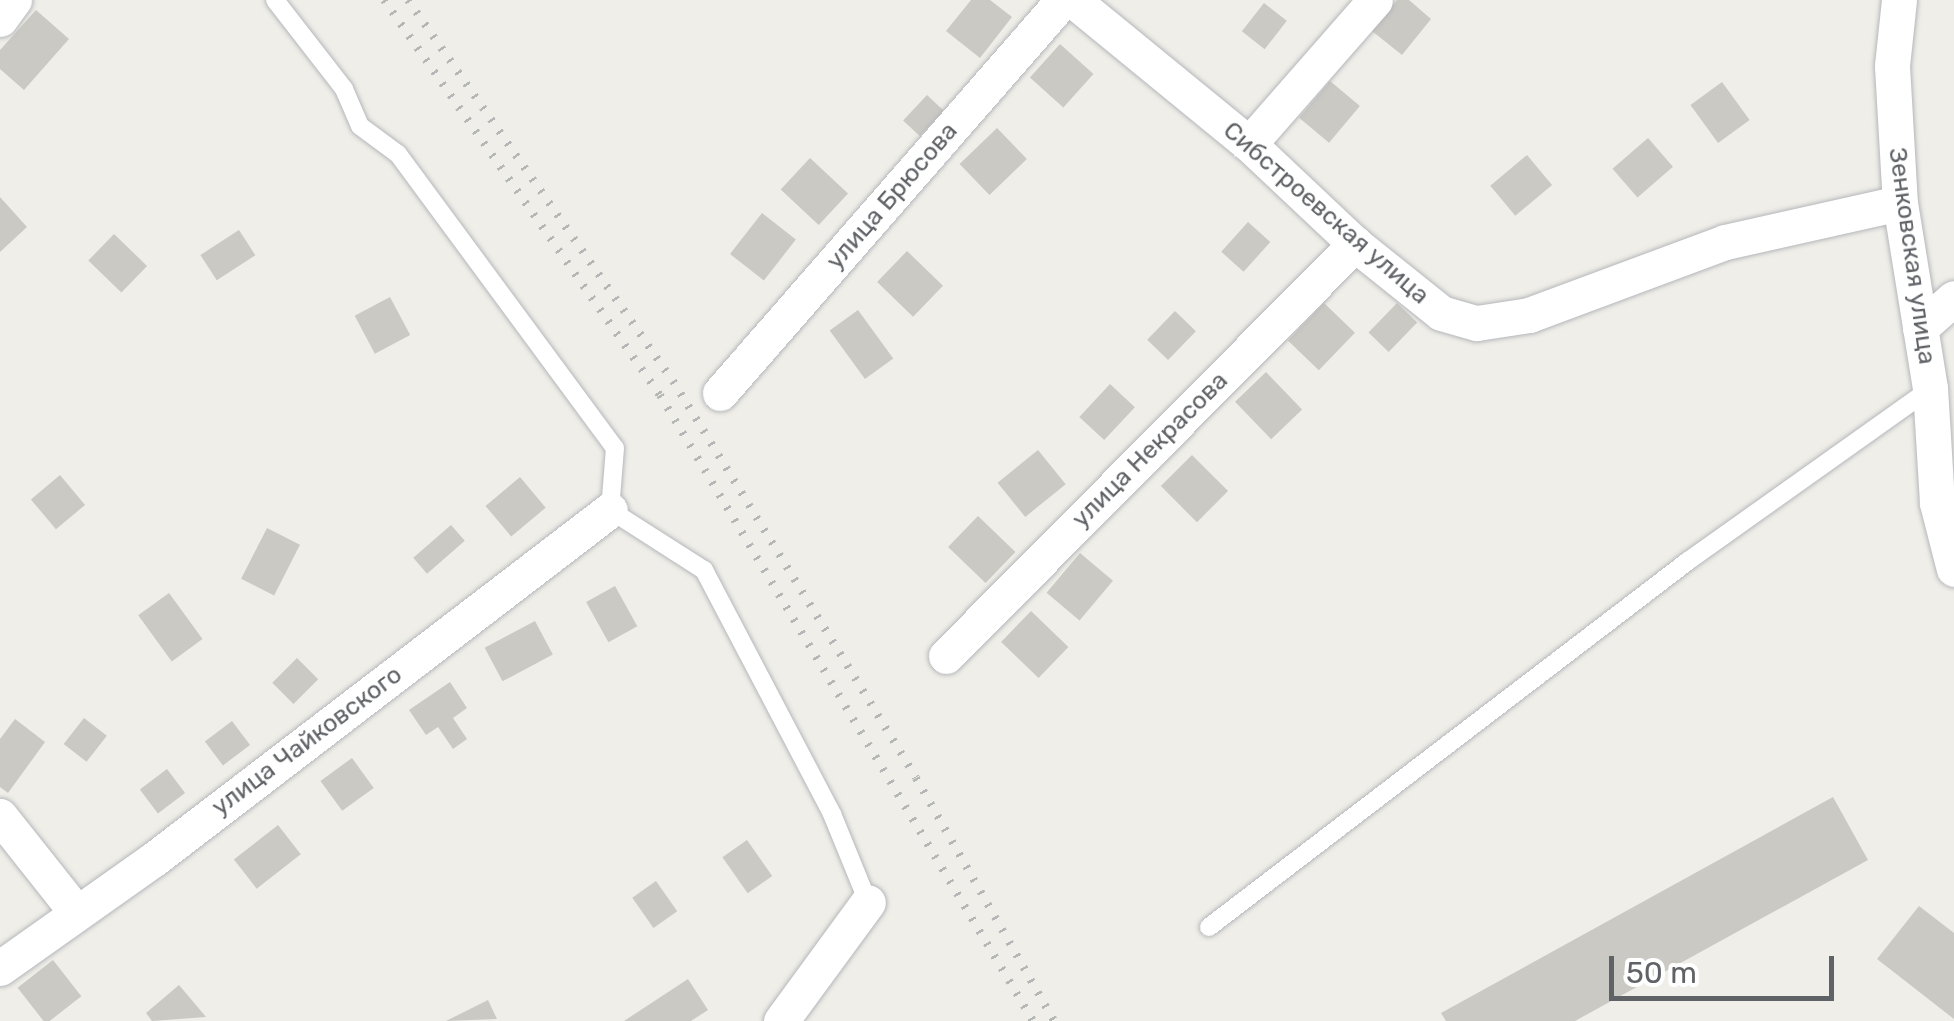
<!DOCTYPE html>
<meta charset="utf-8">
<style>
body{margin:0}
#map{position:relative;width:1954px;height:1021px;overflow:hidden;background:#efeee8;font-family:Rubik,sans-serif}
div>[style]{position:absolute}
.building>*{inset:0;background:#cbc9c4;transform-origin:0 0}
.roads{filter:drop-shadow(0 0 2px #b5b7bb) drop-shadow(0 0 2px #b5b7bb)}
.lane>*{height:18px;margin:-9px;padding:0 9px;transform-origin:9px;border-radius:9px;background:#fff}
.street>*{height:35px;margin:-17.5px;padding:0 17.5px;transform-origin:17.5px;border-radius:17.5px;background:#fff}
.rail>*{height:8px;margin-top:-4px;transform-origin:0;background:repeating-linear-gradient(90deg,#b5b6b6 0 2.5px,transparent 0 14.5px)}
span{translate:-50% -50%;white-space:nowrap;text-align:center;line-height:1.15;-webkit-text-stroke:10px #fff;paint-order:stroke}
.street-label{font-size:25px;color:#5f6266}
.scale{position:absolute;left:1609px;top:956px;width:225px;height:45px;box-sizing:border-box;border:5px solid #5f6266;border-top:0;padding-left:12px;font-size:30px;line-height:35px;white-space:nowrap;color:#5f6266;-webkit-text-stroke:8px #fff;paint-order:stroke}
</style>
<div id="map">
<div class="building">
<i style="clip-path:polygon(971px 0,990px 0,1012px 17px,980px 58px,946px 31px)"></i>
<i style="clip-path:polygon(1397px 0,1409px 0,1431px 19px,1402px 55px,1372px 31px)"></i>
<i style="left:1264px;top:3px;width:29px;height:36px;rotate:38deg"></i>
<i style="clip-path:polygon(36px 10px,69px 39px,24px 90px,0 69px,0 50px)"></i>
<i style="left:1060px;top:44px;width:45px;height:45px;rotate:42deg"></i>
<i style="left:1330px;top:81px;width:39px;height:48px;rotate:40deg"></i>
<i style="left:1722px;top:82px;width:47px;height:39px;rotate:54deg"></i>
<i style="left:927px;top:95px;width:23px;height:35px;rotate:43deg"></i>
<i style="left:997px;top:128px;width:43px;height:52px;rotate:46deg"></i>
<i style="left:1648px;top:138px;width:38px;height:47px;rotate:49deg"></i>
<i style="left:1527px;top:155px;width:39px;height:48px;rotate:50deg"></i>
<i style="left:810px;top:158px;width:52px;height:43px;rotate:43deg"></i>
<i style="clip-path:polygon(0 197px,27px 227px,0 252px)"></i>
<i style="left:762px;top:213px;width:43px;height:52px;rotate:38deg"></i>
<i style="left:1248px;top:222px;width:30px;height:40px;rotate:42deg"></i>
<i style="left:239px;top:230px;width:30px;height:46px;rotate:57deg"></i>
<i style="left:114px;top:234px;width:46px;height:37px;rotate:44deg"></i>
<i style="left:907px;top:251px;width:50px;height:43px;rotate:44deg"></i>
<i style="left:390px;top:297px;width:43px;height:40px;rotate:62deg"></i>
<i style="left:1324px;top:303px;width:43px;height:52px;rotate:44deg"></i>
<i style="left:1397px;top:303px;width:28px;height:41px;rotate:44deg"></i>
<i style="left:858px;top:310px;width:60px;height:35px;rotate:54deg"></i>
<i style="left:1175px;top:311px;width:29px;height:40px;rotate:44deg"></i>
<i style="left:1266px;top:372px;width:52px;height:43px;rotate:46deg"></i>
<i style="left:1110px;top:384px;width:34px;height:45px;rotate:43deg"></i>
<i style="left:1038px;top:450px;width:44px;height:52px;rotate:51deg"></i>
<i style="left:1192px;top:455px;width:51px;height:44px;rotate:45deg"></i>
<i style="left:60px;top:475px;width:39px;height:38px;rotate:50deg"></i>
<i style="left:520px;top:477px;width:40px;height:45px;rotate:50deg"></i>
<i style="left:978px;top:516px;width:52px;height:43px;rotate:44deg"></i>
<i style="left:451px;top:525px;width:21px;height:50px;rotate:49deg"></i>
<i style="left:267px;top:528px;width:37px;height:57px;rotate:27deg"></i>
<i style="left:1080px;top:553px;width:43px;height:52px;rotate:40deg"></i>
<i style="left:615px;top:586px;width:46px;height:33px;rotate:61deg"></i>
<i style="left:169px;top:593px;width:57px;height:38px;rotate:54deg"></i>
<i style="left:1031px;top:611px;width:52px;height:43px;rotate:44deg"></i>
<i style="left:535px;top:621px;width:38px;height:57px;rotate:62deg"></i>
<i style="left:297px;top:658px;width:30px;height:35px;rotate:45deg"></i>
<i style="clip-path:polygon(450px 682px,467px 708px,453px 718px,467px 739px,453px 749px,438px 727px,426px 735px,409px 710px)"></i>
<i style="left:84px;top:718px;width:29px;height:33px;rotate:38deg"></i>
<i style="clip-path:polygon(15px 719px,45px 742px,8px 793px,0 787px,0 739px)"></i>
<i style="left:232px;top:721px;width:30px;height:34px;rotate:53deg"></i>
<i style="left:352px;top:758px;width:37px;height:39px;rotate:54deg"></i>
<i style="left:167px;top:769px;width:30px;height:34px;rotate:53deg"></i>
<i style="clip-path:polygon(1833px 797px,1868px 860px,1575px 1021px,1446px 1021px,1441px 1013px)"></i>
<i style="left:278px;top:825px;width:37px;height:56px;rotate:52deg"></i>
<i style="left:747px;top:840px;width:44px;height:30px;rotate:55deg"></i>
<i style="left:656px;top:881px;width:37px;height:29px;rotate:55deg"></i>
<i style="clip-path:polygon(1919px 906px,1954px 933px,1954px 1019px,1877px 959px)"></i>
<i style="left:53px;top:960px;width:46px;height:45px;rotate:52deg"></i>
<i style="clip-path:polygon(688px 979px,708px 1010px,691px 1021px,624px 1021px)"></i>
<i style="clip-path:polygon(179px 985px,206px 1017px,152px 1021px,146px 1013px)"></i>
<i style="clip-path:polygon(488px 1000px,497px 1019px,446px 1021px)"></i>
</div>
<div class="roads">
<div class="lane">
<i style="left:275px;top:0;width:113px;rotate:52.2deg"></i>
<i style="left:344px;top:89px;width:40px;rotate:66.6deg"></i>
<i style="left:360px;top:126px;width:47px;rotate:36.4deg"></i>
<i style="left:398px;top:154px;width:365px;rotate:53.6deg"></i>
<i style="left:615px;top:448px;width:62px;rotate:94.6deg"></i>
<i style="left:610px;top:510px;width:112px;rotate:32.6deg"></i>
<i style="left:704px;top:570px;width:276px;rotate:62.3deg"></i>
<i style="left:832px;top:814px;width:95px;rotate:67.8deg"></i>
<i style="left:1209px;top:927px;width:603px;rotate:-37.38deg"></i>
<i style="left:1688px;top:561px;width:297px;rotate:-35.4deg"></i>
</div>
<div class="street">
<i style="left:1073px;top:0;width:227px;rotate:39.3deg"></i>
<i style="left:1249px;top:144px;width:146px;rotate:43.3deg"></i>
<i style="left:1355px;top:244px;width:110px;rotate:38.7deg"></i>
<i style="left:1441px;top:313px;width:37px;rotate:16deg"></i>
<i style="left:1477px;top:323px;width:53px;rotate:-8.7deg"></i>
<i style="left:1529px;top:315px;width:209px;rotate:-20.4deg"></i>
<i style="left:1725px;top:242px;width:179px;rotate:-12.6deg"></i>
<i style="left:1899px;top:0;width:66px;rotate:96.1deg"></i>
<i style="left:1892px;top:66px;width:137px;rotate:86.7deg"></i>
<i style="left:1900px;top:203px;width:187px;rotate:80.8deg"></i>
<i style="left:1930px;top:388px;width:115px;rotate:86.5deg"></i>
<i style="left:1937px;top:503px;width:68px;rotate:75.6deg"></i>
<i style="left:0;top:19px;width:24px;rotate:-54deg"></i>
<i style="left:1249px;top:144px;width:191px;rotate:-48.8deg"></i>
<i style="left:1920px;top:328px;width:45px;rotate:-41.4deg"></i>
<i style="left:720px;top:393px;width:522px;rotate:-48.89deg"></i>
<i style="left:946px;top:656px;width:581px;rotate:-45.21deg"></i>
<i style="left:0;top:816px;width:122px;rotate:51.6deg"></i>
<i style="left:0;top:968px;width:189px;rotate:-35.3deg"></i>
<i style="left:154px;top:859px;width:574px;rotate:-37.43deg"></i>
<i style="left:781px;top:1021px;width:147px;rotate:-53.8deg"></i>
</div>
</div>
<div class="rail">
<i style="left:384px;top:0;width:482px;rotate:55.1deg"></i>
<i style="left:660px;top:395px;width:729px;rotate:59.21deg"></i>
<i style="left:408px;top:0;width:464px;rotate:55.2deg"></i>
<i style="left:673px;top:381px;width:465px;rotate:58.5deg"></i>
<i style="left:916px;top:778px;width:279px;rotate:60.4deg"></i>
</div>
<div class="street-label">
<span style="left:892px;top:196px;rotate:-49deg">улица Брюсова</span>
<span style="left:1326px;top:213px;rotate:41deg">Сибстроевская улица</span>
<span style="left:1912px;top:256px;rotate:82deg">Зенковская улица</span>
<span style="left:1150px;top:450px;rotate:-45deg">улица Некрасова</span>
<span style="left:307px;top:741px;rotate:-37deg">улица Чайковского</span>
</div>
<div class="scale">50 m</div>
</div>
